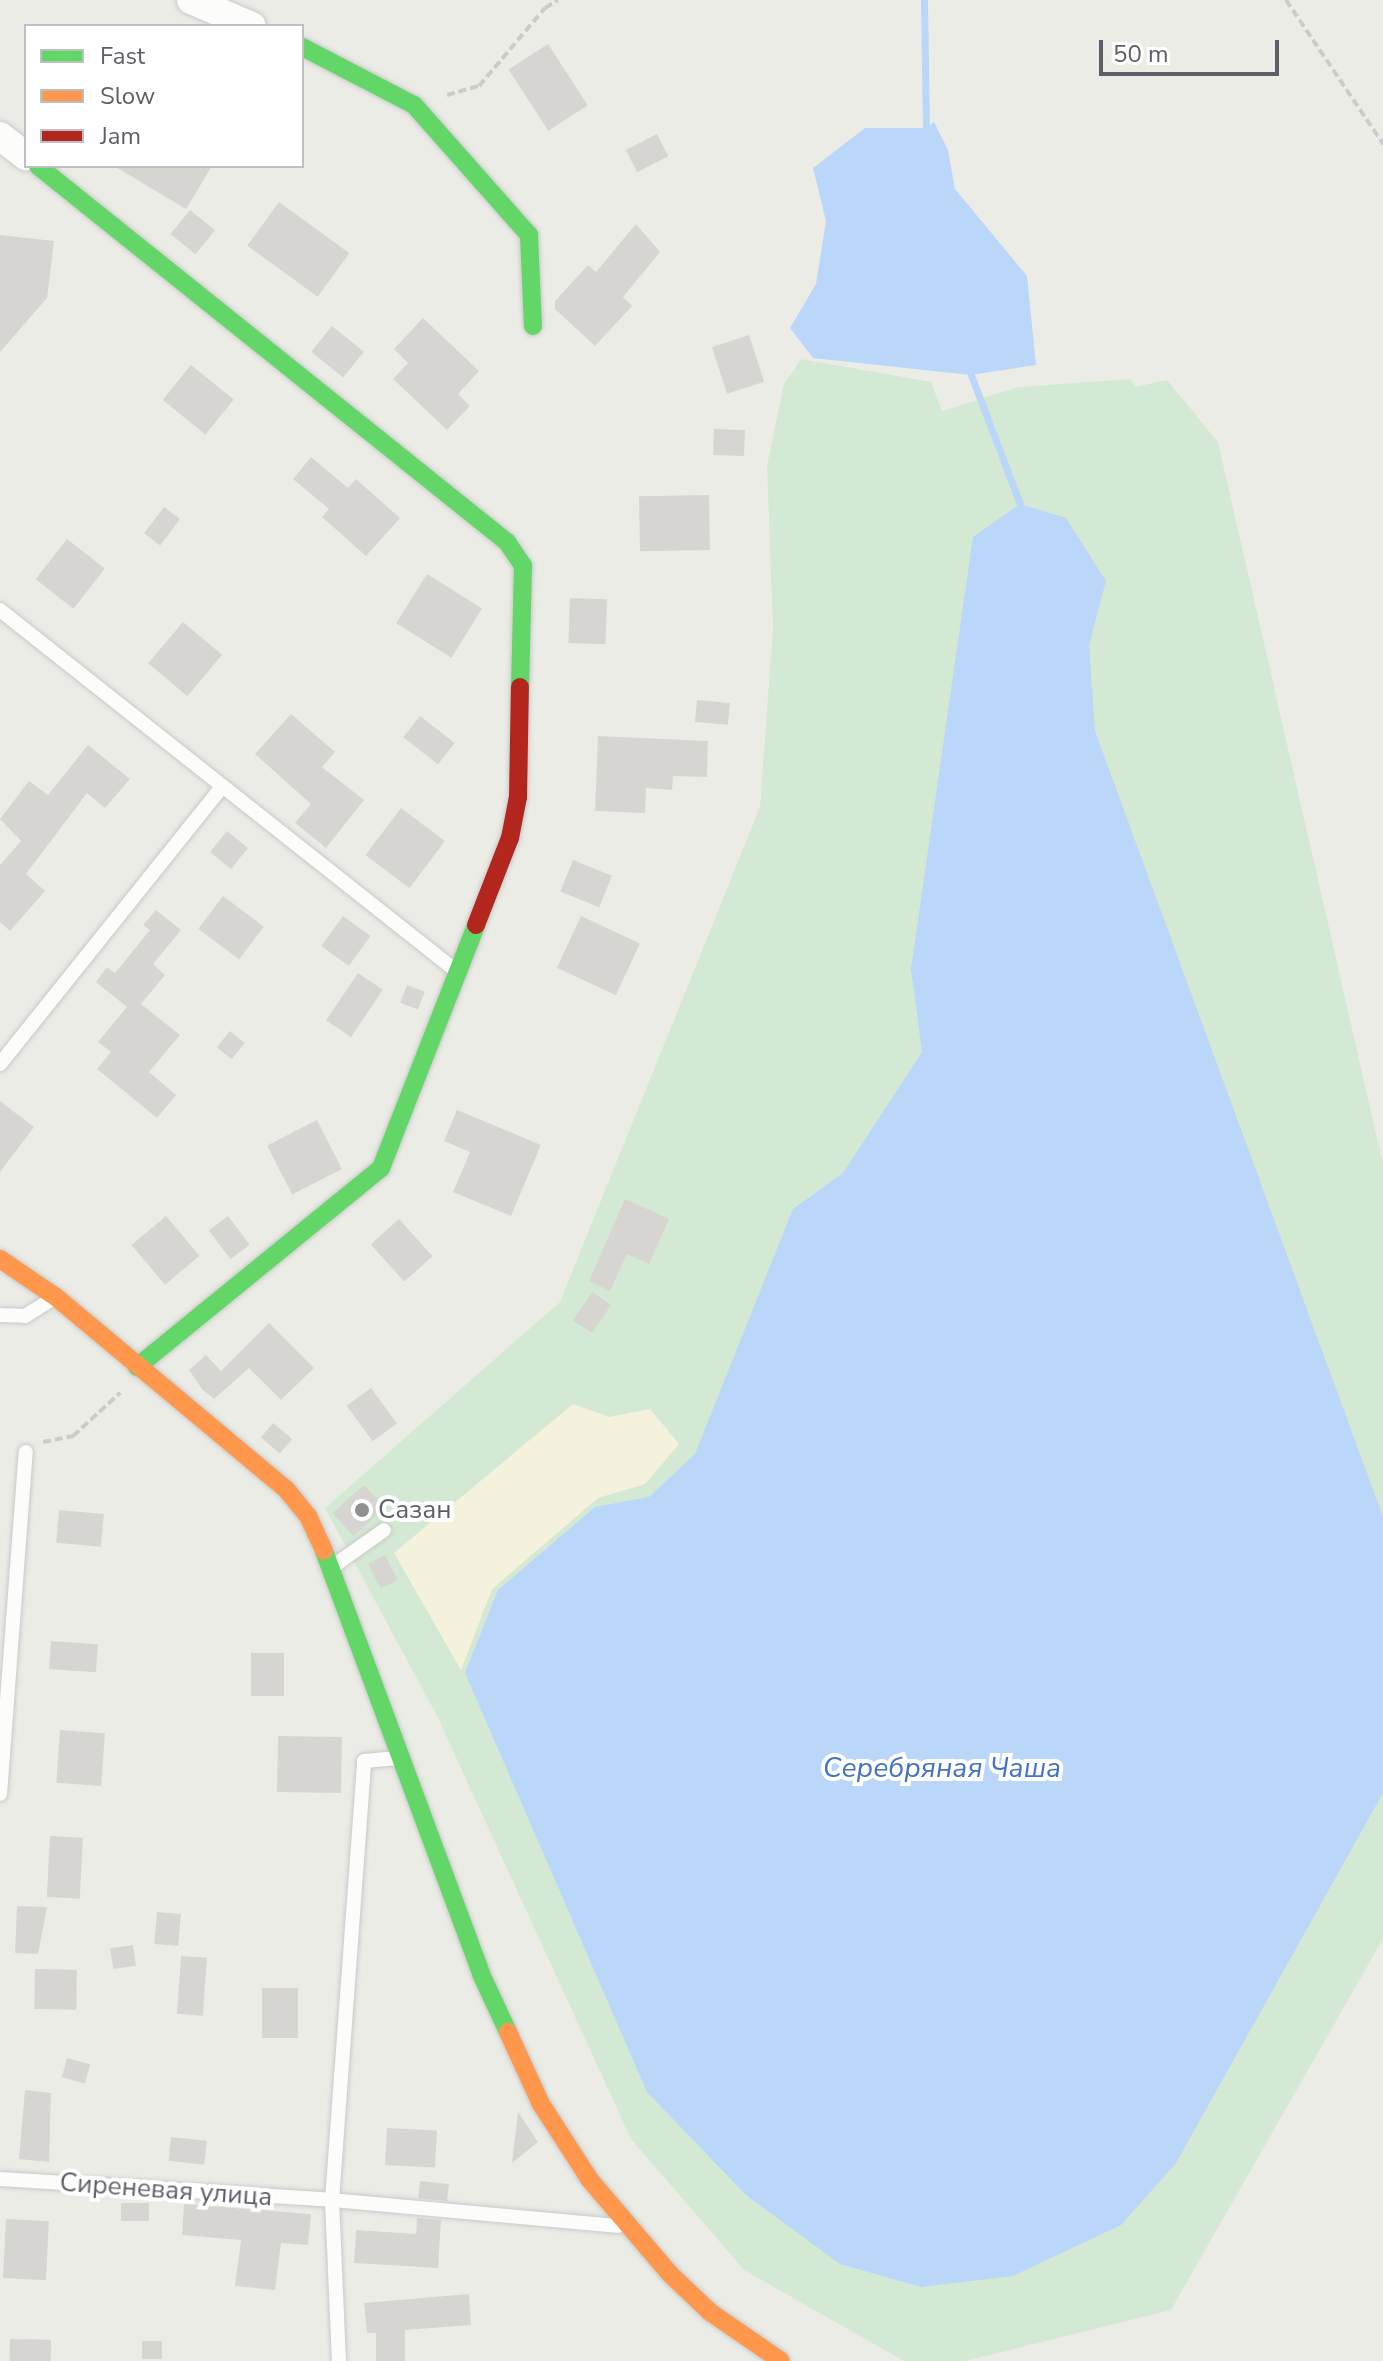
<!DOCTYPE html>
<meta charset="utf-8">
<style>
body{margin:0}
#map{position:relative;width:1383px;height:2361px;overflow:hidden;background:#ecece7;font-family:"Nunito Sans",sans-serif}
div>[style]{position:absolute}
.green>*{inset:0;background:#d4e9d4}
.sand>*{inset:0;background:#f4f2dc}
.water>*{inset:0;background:#bad6f8}
.stream>*{height:7px;margin:-3.5px;padding:0 3.5px;transform-origin:3.5px;border-radius:3.5px;background:#bad6f8}
.building>*{inset:0;background:#d6d5d2;transform-origin:0 0}
.path>*{height:4px;margin-top:-2px;transform-origin:0;background:repeating-linear-gradient(90deg,#c8cdcb 0 8px,transparent 0 12px)}
.roads{filter:drop-shadow(0 0 2px #c9cac9) drop-shadow(0 0 2px #c9cac9)}
.lane>*{height:14px;margin:-7px;padding:0 7px;transform-origin:7px;border-radius:7px;background:#fcfcfb}
.street>*{height:28px;margin:-14px;padding:0 14px;transform-origin:14px;border-radius:14px;background:#fcfcfb}
.fast>*{height:18px;margin:-9px;padding:0 9px;transform-origin:9px;border-radius:9px;background:#63d668}
.slow>*{height:18px;margin:-9px;padding:0 9px;transform-origin:9px;border-radius:9px;background:#ff974d}
.jam>*{height:18px;margin:-9px;padding:0 9px;transform-origin:9px;border-radius:9px;background:#b3261e}
.dots>*{width:22px;height:22px;translate:-50% -50%;box-sizing:border-box;border:4px solid #fff;border-radius:50%}
span{translate:-50% -50%;white-space:nowrap;text-align:center;line-height:1.15;-webkit-text-stroke:8px #fff;paint-order:stroke}
.poi-label{font-size:26px;color:#5c5f65}
.left{translate:0 -50%;text-align:left}
.street-label{font-size:26px;color:#5c5f65}
.water-label{font-size:28px;color:#4372c6;font-style:italic}
.legend{position:absolute;left:24px;top:24px;width:280px;height:144px;box-sizing:border-box;background:#fff;border:2px solid #bebfc1;margin:0;padding:10px 14px;list-style:none;font-size:24px;color:#5c5f65}
.legend li{display:flex;align-items:center;gap:16px;height:40px}
.legend b{width:40px;border:2px solid #bebfc1}
.scale{position:absolute;left:1099px;top:40px;width:180px;height:36px;box-sizing:border-box;border:4px solid #5c5f65;border-top:0;padding-left:10px;font-size:24px;line-height:28px;white-space:nowrap;color:#5c5f65;-webkit-text-stroke:6px #fff;paint-order:stroke}
</style>
<div id="map">
<div class="green">
<i style="clip-path:polygon(801px 359px,931px 382px,942px 411px,1018px 387px,1131px 379px,1135px 387px,1167px 380px,1218px 442px,1383px 1164px,1383px 1939px,1171px 2310px,965px 2361px,904px 2361px,744px 2270px,631px 2139px,437px 1716px,325px 1508px,560px 1302px,760px 807px,773px 628px,767px 465px,784px 384px)"></i>
</div>
<div class="sand">
<i style="clip-path:polygon(573px 1404px,609px 1417px,650px 1409px,679px 1444px,645px 1484px,598px 1498px,492px 1589px,461px 1670px,394px 1553px)"></i>
</div>
<div class="water">
<i style="clip-path:polygon(934px 122px,948px 150px,955px 189px,1027px 276px,1036px 365px,971px 375px,813px 358px,790px 328px,816px 284px,826px 221px,813px 168px,865px 128px,926px 128px)"></i>
<i style="clip-path:polygon(1020px 504px,1066px 518px,1106px 581px,1089px 645px,1095px 731px,1383px 1517px,1383px 1793px,1176px 2163px,1121px 2225px,1013px 2276px,921px 2287px,840px 2264px,746px 2195px,647px 2092px,465px 1673px,498px 1590px,595px 1507px,649px 1497px,695px 1454px,793px 1209px,843px 1173px,922px 1052px,911px 969px,973px 537px)"></i>
</div>
<div class="stream">
<i style="left:924px;top:0;width:128px;rotate:89.1deg"></i>
<i style="left:971px;top:375px;width:138px;rotate:69.2deg"></i>
</div>
<div class="building">
<i style="left:548px;top:44px;width:73px;height:47px;rotate:57deg"></i>
<i style="left:657px;top:134px;width:25px;height:35px;rotate:63deg"></i>
<i style="clip-path:polygon(114px 166px,212px 166px,186px 209px)"></i>
<i style="left:279px;top:202px;width:87px;height:54px;rotate:36deg"></i>
<i style="left:190px;top:210px;width:32px;height:31px;rotate:39deg"></i>
<i style="clip-path:polygon(636px 224px,660px 252px,623px 297px,632px 306px,595px 346px,555px 309px,555px 301px,588px 265px,596px 272px)"></i>
<i style="clip-path:polygon(0 235px,54px 241px,47px 298px,0 352px)"></i>
<i style="clip-path:polygon(423px 318px,479px 371px,458px 394px,470px 406px,447px 430px,393px 379px,408px 363px,394px 349px)"></i>
<i style="left:332px;top:326px;width:41px;height:33px;rotate:39deg"></i>
<i style="left:749px;top:335px;width:49px;height:39px;rotate:72deg"></i>
<i style="left:191px;top:365px;width:55px;height:45px;rotate:39deg"></i>
<i style="left:714px;top:429px;width:31px;height:26px;rotate:2deg"></i>
<i style="clip-path:polygon(311px 457px,348px 488px,356px 479px,400px 518px,366px 556px,322px 517px,329px 509px,293px 479px)"></i>
<i style="left:709px;top:495px;width:55px;height:70px;rotate:89deg"></i>
<i style="left:164px;top:507px;width:20px;height:33px;rotate:37deg"></i>
<i style="left:67px;top:539px;width:48px;height:51px;rotate:38deg"></i>
<i style="left:427px;top:574px;width:65px;height:58px;rotate:32deg"></i>
<i style="left:570px;top:598px;width:37px;height:45px;rotate:2deg"></i>
<i style="left:183px;top:622px;width:51px;height:54px;rotate:40deg"></i>
<i style="left:697px;top:700px;width:33px;height:22px;rotate:5deg"></i>
<i style="clip-path:polygon(291px 714px,335px 752px,322px 767px,364px 800px,326px 848px,295px 823px,311px 804px,255px 754px)"></i>
<i style="left:420px;top:716px;width:44px;height:27px;rotate:38deg"></i>
<i style="clip-path:polygon(598px 736px,708px 741px,707px 777px,673px 776px,672px 790px,646px 788px,645px 813px,595px 811px)"></i>
<i style="clip-path:polygon(88px 745px,130px 779px,105px 808px,87px 793px,26px 874px,45px 891px,10px 931px,0 922px,0 865px,21px 841px,0 819px,29px 781px,48px 795px)"></i>
<i style="left:401px;top:808px;width:55px;height:59px;rotate:37deg"></i>
<i style="left:227px;top:831px;width:27px;height:27px;rotate:39deg"></i>
<i style="left:573px;top:860px;width:42px;height:34px;rotate:22deg"></i>
<i style="left:223px;top:896px;width:51px;height:41px;rotate:37deg"></i>
<i style="clip-path:polygon(156px 910px,181px 930px,153px 964px,165px 975px,141px 1004px,180px 1035px,149px 1072px,176px 1095px,157px 1118px,97px 1069px,111px 1052px,98px 1042px,127px 1007px,96px 982px,107px 967px,115px 973px,150px 930px,143px 925px)"></i>
<i style="left:343px;top:916px;width:34px;height:37px;rotate:36deg"></i>
<i style="left:581px;top:916px;width:65px;height:57px;rotate:25deg"></i>
<i style="left:358px;top:973px;width:30px;height:57px;rotate:34deg"></i>
<i style="left:407px;top:985px;width:19px;height:19px;rotate:21deg"></i>
<i style="left:230px;top:1031px;width:19px;height:21px;rotate:39deg"></i>
<i style="clip-path:polygon(0 1101px,34px 1127px,0 1172px)"></i>
<i style="clip-path:polygon(457px 1110px,541px 1145px,511px 1216px,453px 1192px,470px 1152px,444px 1141px)"></i>
<i style="left:317px;top:1120px;width:55px;height:56px;rotate:63deg"></i>
<i style="clip-path:polygon(625px 1199px,669px 1219px,649px 1264px,627px 1254px,610px 1291px,589px 1281px)"></i>
<i style="left:166px;top:1216px;width:52px;height:45px;rotate:50deg"></i>
<i style="left:228px;top:1216px;width:36px;height:24px;rotate:53deg"></i>
<i style="left:399px;top:1219px;width:50px;height:38px;rotate:48deg"></i>
<i style="left:592px;top:1292px;width:23px;height:34px;rotate:34deg"></i>
<i style="clip-path:polygon(269px 1323px,314px 1368px,281px 1400px,249px 1368px,214px 1399px,202px 1389px,189px 1370px,206px 1355px,221px 1371px)"></i>
<i style="left:371px;top:1388px;width:44px;height:30px;rotate:54deg"></i>
<i style="left:273px;top:1423px;width:25px;height:19px;rotate:40deg"></i>
<i style="left:364px;top:1485px;width:31px;height:42px;rotate:48deg"></i>
<i style="left:59px;top:1510px;width:45px;height:33px;rotate:5deg"></i>
<i style="left:385px;top:1555px;width:28px;height:19px;rotate:63deg"></i>
<i style="left:51px;top:1641px;width:47px;height:28px;rotate:4deg"></i>
<i style="left:251px;top:1653px;width:33px;height:43px"></i>
<i style="left:60px;top:1730px;width:45px;height:53px;rotate:4deg"></i>
<i style="left:278px;top:1736px;width:64px;height:56px;rotate:1deg"></i>
<i style="left:50px;top:1836px;width:33px;height:61px;rotate:3deg"></i>
<i style="clip-path:polygon(17px 1906px,47px 1907px,38px 1954px,15px 1953px)"></i>
<i style="left:157px;top:1912px;width:24px;height:32px;rotate:5deg"></i>
<i style="left:133px;top:1945px;width:21px;height:23px;rotate:82deg"></i>
<i style="left:181px;top:1956px;width:26px;height:58px;rotate:4deg"></i>
<i style="left:35px;top:1969px;width:42px;height:40px;rotate:1deg"></i>
<i style="left:262px;top:1988px;width:36px;height:50px"></i>
<i style="left:67px;top:2058px;width:24px;height:20px;rotate:15deg"></i>
<i style="clip-path:polygon(25px 2090px,51px 2093px,49px 2162px,19px 2159px)"></i>
<i style="clip-path:polygon(518px 2112px,538px 2142px,512px 2163px)"></i>
<i style="left:387px;top:2128px;width:50px;height:37px;rotate:3deg"></i>
<i style="left:171px;top:2137px;width:36px;height:24px;rotate:6deg"></i>
<i style="left:420px;top:2181px;width:29px;height:17px;rotate:6deg"></i>
<i style="left:121px;top:2203px;width:28px;height:18px"></i>
<i style="clip-path:polygon(184px 2204px,311px 2214px,308px 2245px,281px 2243px,275px 2290px,235px 2286px,241px 2240px,182px 2235px)"></i>
<i style="clip-path:polygon(417px 2218px,441px 2220px,438px 2268px,354px 2263px,356px 2230px,416px 2234px)"></i>
<i style="left:6px;top:2219px;width:43px;height:59px;rotate:3deg"></i>
<i style="clip-path:polygon(469px 2294px,471px 2325px,405px 2330px,405px 2361px,376px 2361px,376px 2333px,367px 2333px,364px 2303px)"></i>
<i style="left:10px;top:2339px;width:41px;height:22px;rotate:1deg"></i>
<i style="left:142px;top:2341px;width:20px;height:18px"></i>
</div>
<div class="path">
<i style="left:1286px;top:0;width:174px;rotate:56deg"></i>
<i style="left:447px;top:95px;width:33px;rotate:-16deg"></i>
<i style="left:479px;top:86px;width:102px;rotate:-49.8deg"></i>
<i style="left:545px;top:8px;width:15px;rotate:-32deg"></i>
<i style="left:43px;top:1442px;width:31px;rotate:-11deg"></i>
<i style="left:73px;top:1436px;width:64px;rotate:-42.5deg"></i>
</div>
<div class="roads">
<div class="lane">
<i style="left:0;top:610px;width:580px;rotate:38.35deg"></i>
<i style="left:0;top:1064px;width:356px;rotate:-51.3deg"></i>
<i style="left:0;top:1315px;width:25px;rotate:2deg"></i>
<i style="left:25px;top:1316px;width:31px;rotate:-32deg"></i>
<i style="left:335px;top:1565px;width:60px;rotate:-35.5deg"></i>
<i style="left:0;top:1794px;width:343px;rotate:-85.7deg"></i>
<i style="left:0;top:2179px;width:333px;rotate:3.6deg"></i>
<i style="left:332px;top:2200px;width:287px;rotate:5.2deg"></i>
<i style="left:339px;top:2361px;width:161px;rotate:-92.5deg"></i>
<i style="left:332px;top:2200px;width:440px;rotate:-85.8deg"></i>
<i style="left:364px;top:1761px;width:35px;rotate:-5deg"></i>
</div>
<div class="street">
<i style="left:191px;top:0;width:66px;rotate:23.1deg"></i>
<i style="left:0;top:136px;width:33px;rotate:38deg"></i>
</div>
<div class="fast">
<i style="left:302px;top:47px;width:126px;rotate:27.4deg"></i>
<i style="left:414px;top:105px;width:174px;rotate:48.5deg"></i>
<i style="left:529px;top:235px;width:91px;rotate:87.5deg"></i>
<i style="left:38px;top:166px;width:601px;rotate:38.72deg"></i>
<i style="left:507px;top:542px;width:29px;rotate:56deg"></i>
<i style="left:523px;top:566px;width:121px;rotate:91.4deg"></i>
<i style="left:137px;top:1367px;width:315px;rotate:-39.2deg"></i>
<i style="left:381px;top:1168px;width:261px;rotate:-68.6deg"></i>
<i style="left:324px;top:1551px;width:451px;rotate:69.6deg"></i>
<i style="left:481px;top:1974px;width:64px;rotate:65deg"></i>
</div>
<div class="slow">
<i style="left:0;top:1259px;width:68px;rotate:34.2deg"></i>
<i style="left:56px;top:1297px;width:300px;rotate:39.9deg"></i>
<i style="left:286px;top:1489px;width:35px;rotate:51deg"></i>
<i style="left:308px;top:1516px;width:38px;rotate:65deg"></i>
<i style="left:508px;top:2032px;width:79px;rotate:65.4deg"></i>
<i style="left:541px;top:2104px;width:90px;rotate:57.2deg"></i>
<i style="left:590px;top:2180px;width:123px;rotate:49.6deg"></i>
<i style="left:670px;top:2274px;width:55px;rotate:43.5deg"></i>
<i style="left:710px;top:2312px;width:86px;rotate:34.6deg"></i>
</div>
<div class="jam">
<i style="left:476px;top:925px;width:93px;rotate:-68.7deg"></i>
<i style="left:510px;top:838px;width:42px;rotate:-79deg"></i>
<i style="left:518px;top:797px;width:110px;rotate:-89deg"></i>
</div>
</div>
<div class="dots">
<i style="left:362px;top:1510px;background:#8e9092"></i>
</div>
<div class="poi-label">
<span class="left" style="left:378px;top:1510px">Сазан</span>
</div>
<div class="street-label">
<span style="left:166px;top:2190px;rotate:4deg">Сиреневая улица</span>
</div>
<div class="water-label">
<span style="left:942px;top:1768px">Серебряная Чаша</span>
</div>
<ul class="legend">
<li><b style="height:10px;background:#63d668"></b>Fast</li>
<li><b style="height:10px;background:#ff974d"></b>Slow</li>
<li><b style="height:10px;background:#b3261e"></b>Jam</li>
</ul>
<div class="scale">50 m</div>
</div>
